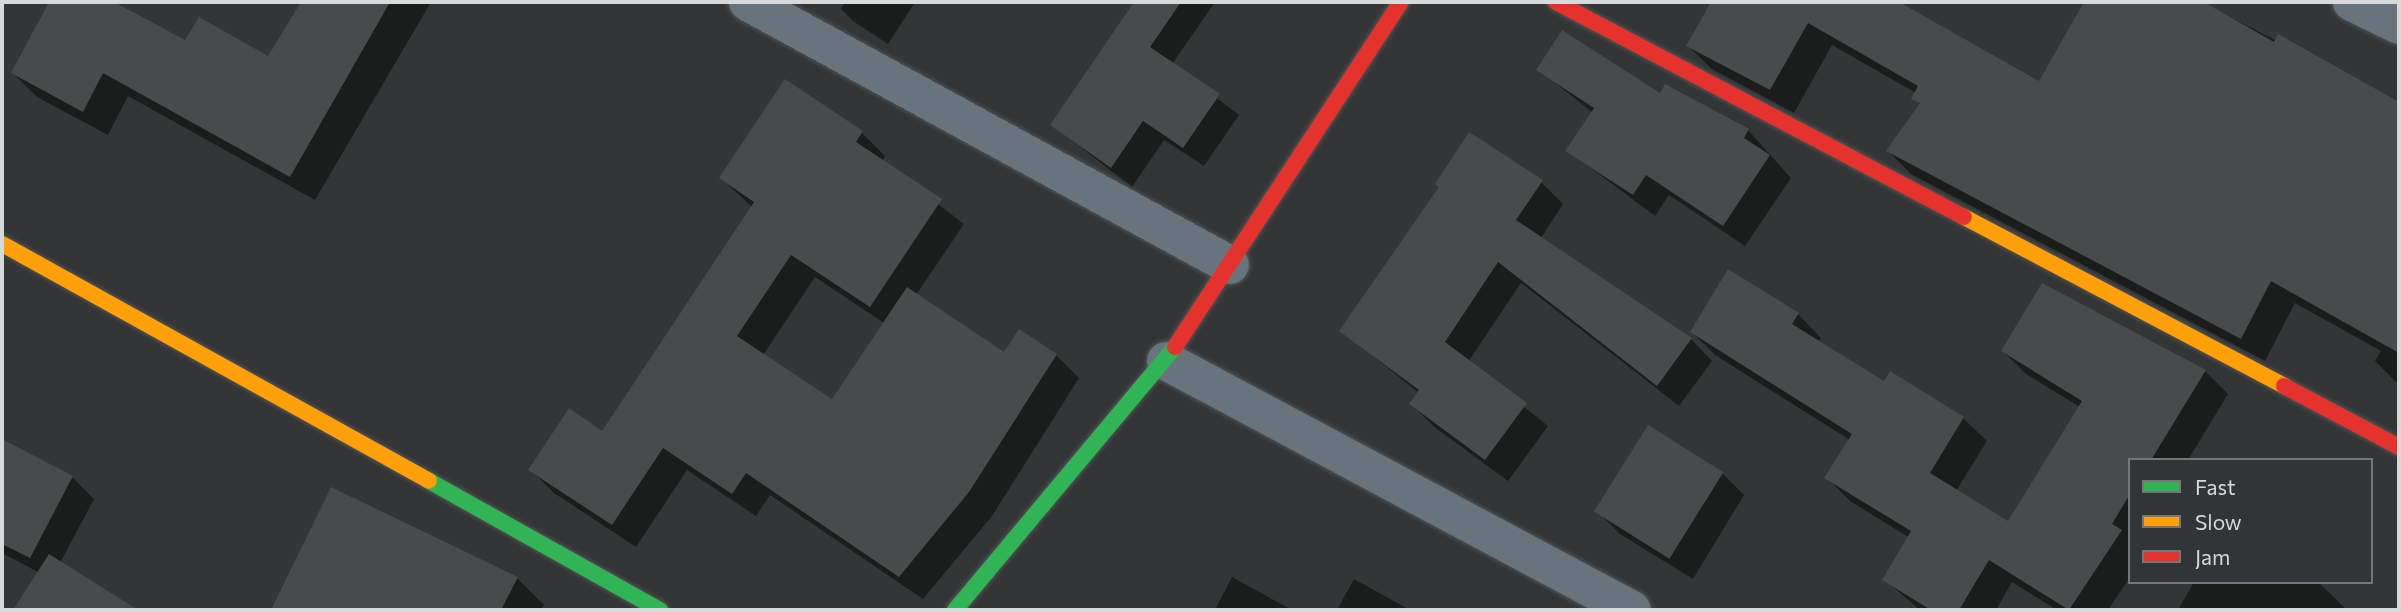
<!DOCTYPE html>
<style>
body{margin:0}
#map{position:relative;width:2401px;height:612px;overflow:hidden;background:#333536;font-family:Commissioner,sans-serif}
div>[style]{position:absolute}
.shadow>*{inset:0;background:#0007}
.building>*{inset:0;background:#494a4b;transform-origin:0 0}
.roads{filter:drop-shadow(0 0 2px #515353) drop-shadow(0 0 2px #515353)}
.street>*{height:38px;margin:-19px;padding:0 19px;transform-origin:19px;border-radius:19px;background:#67747d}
.fast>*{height:16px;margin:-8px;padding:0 8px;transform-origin:8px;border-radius:8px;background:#30b455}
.slow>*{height:16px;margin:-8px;padding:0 8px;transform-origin:8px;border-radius:8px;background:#ff9f0a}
.jam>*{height:16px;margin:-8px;padding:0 8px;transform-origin:8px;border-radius:8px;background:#e5322d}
span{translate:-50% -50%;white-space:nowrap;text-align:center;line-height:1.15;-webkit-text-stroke:5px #323537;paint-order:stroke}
.frame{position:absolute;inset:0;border:4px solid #d7d9da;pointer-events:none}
.legend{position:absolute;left:2128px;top:458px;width:245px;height:126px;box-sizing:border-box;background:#323537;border:2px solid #747778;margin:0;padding:9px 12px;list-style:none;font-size:21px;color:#d7d9da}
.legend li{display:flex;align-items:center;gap:14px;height:35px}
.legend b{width:35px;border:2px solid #747778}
</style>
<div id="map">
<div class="shadow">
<i style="clip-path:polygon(51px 2px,110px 2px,186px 43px,269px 58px,303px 2px,431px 2px,315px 200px,128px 96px,108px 135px,37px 97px,13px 73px)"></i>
<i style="clip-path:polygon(845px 2px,915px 2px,888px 44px,853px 21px,841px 9px)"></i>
<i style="clip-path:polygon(1136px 2px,1215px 2px,1172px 64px,1239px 115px,1204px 166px,1164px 140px,1132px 187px,1052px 125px)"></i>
<i style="clip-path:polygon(1713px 2px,1896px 2px,2040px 83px,2086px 2px,2201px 2px,2390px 99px,2399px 108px,2399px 148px,2383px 176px,2399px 185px,2399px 385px,2375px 361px,2381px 351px,2295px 303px,2265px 361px,1911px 174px,1888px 151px,1920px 105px,1916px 93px,1832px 45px,1794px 113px,1712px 69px,1688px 46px)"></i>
<i style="clip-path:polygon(1538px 69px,1661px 95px,1748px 130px,1791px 178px,1745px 246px,1669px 195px,1655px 216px,1568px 151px,1593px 113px)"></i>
<i style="clip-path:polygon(evenodd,785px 81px,862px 133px,885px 156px,882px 161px,964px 224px,916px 295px,1005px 354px,1056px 355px,1079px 378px,992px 516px,923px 599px,770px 495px,756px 516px,687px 470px,636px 547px,554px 493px,530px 469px,602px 433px,752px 207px,721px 178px,785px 81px,815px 277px,884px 323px,832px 401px,763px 355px,815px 277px)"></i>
<i style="clip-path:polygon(1541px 182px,1563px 204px,1541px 238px,1691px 339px,1712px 361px,1679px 406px,1521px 283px,1468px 362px,1548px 426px,1508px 481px,1433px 426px,1411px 404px,1419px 393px,1342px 331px)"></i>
<i style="clip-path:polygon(1798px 314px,1821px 338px,1818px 342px,1884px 383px,1963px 418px,1987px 441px,1956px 491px,2009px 523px,2080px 407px,2026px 374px,2003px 351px,2205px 371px,2228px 394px,2188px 460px,2130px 460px,2130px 577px,2108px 610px,2057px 610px,2012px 582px,1996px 610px,1920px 610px,1884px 579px,1910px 538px,1850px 501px,1827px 478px,1850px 440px,1715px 355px,1692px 332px)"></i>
<i style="clip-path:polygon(2px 441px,72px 477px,94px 499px,60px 563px,128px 610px,15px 610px,40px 573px,2px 553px)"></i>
<i style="clip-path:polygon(1722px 473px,1744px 495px,1693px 579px,1620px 534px,1598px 512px)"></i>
<i style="clip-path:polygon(331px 490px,517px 578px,544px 605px,541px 610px,273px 610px)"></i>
<i style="clip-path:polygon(1232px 577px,1292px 610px,1215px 610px)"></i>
<i style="clip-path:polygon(1354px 579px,1410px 610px,1337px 610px)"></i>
<i style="clip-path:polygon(2194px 582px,2318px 582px,2347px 610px,2178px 610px)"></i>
</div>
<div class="building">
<i style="clip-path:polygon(49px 2px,114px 2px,185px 40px,199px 17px,268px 56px,301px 2px,390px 2px,290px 177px,103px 73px,83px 112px,11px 73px)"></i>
<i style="clip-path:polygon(1134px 2px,1181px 2px,1150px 47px,1220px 94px,1183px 148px,1143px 121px,1111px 168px,1050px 125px)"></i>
<i style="clip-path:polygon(1711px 2px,1899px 2px,2039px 81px,2084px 2px,2204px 2px,2274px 42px,2278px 34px,2399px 102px,2399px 353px,2271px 281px,2241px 339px,1886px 151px,1920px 103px,1911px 99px,1918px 86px,1808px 23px,1770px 90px,1686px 46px)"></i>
<i style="clip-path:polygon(1562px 30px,1660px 93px,1665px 84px,1749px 129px,1744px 138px,1770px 155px,1723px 226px,1646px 175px,1633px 195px,1565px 151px,1594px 108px,1536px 70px)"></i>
<i style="clip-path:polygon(785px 79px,863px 131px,856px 142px,942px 199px,870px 307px,791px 255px,737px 336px,832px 399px,907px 287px,1004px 352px,1019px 329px,1057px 354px,969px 492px,899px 577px,746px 473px,732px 494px,663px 448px,612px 525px,528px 470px,569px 408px,602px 431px,754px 202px,719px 178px)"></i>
<i style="clip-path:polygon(1469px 132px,1543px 180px,1516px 220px,1692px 338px,1657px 386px,1498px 262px,1445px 342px,1527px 403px,1485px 460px,1409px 404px,1419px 390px,1339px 331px,1439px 187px,1435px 184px)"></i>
<i style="clip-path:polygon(1728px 269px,1799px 313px,1792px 324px,1884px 381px,1890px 371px,1964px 417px,1930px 473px,2008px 521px,2082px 401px,2001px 351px,2042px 283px,2206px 370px,2151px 460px,2130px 460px,2130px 494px,2112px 524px,2122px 530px,2069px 610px,1989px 560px,1959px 610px,1931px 610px,1882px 580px,1911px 531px,1824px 478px,1852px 434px,1690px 332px)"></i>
<i style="left:1648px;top:425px;width:89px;height:102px;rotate:32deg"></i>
<i style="clip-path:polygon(2px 439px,73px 476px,30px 558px,2px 544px)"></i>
<i style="clip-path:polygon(331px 487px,518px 577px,501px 610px,271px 610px)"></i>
<i style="clip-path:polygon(49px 554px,138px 610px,13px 610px)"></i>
</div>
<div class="roads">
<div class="street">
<i style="left:748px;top:2px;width:549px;rotate:28.62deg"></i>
<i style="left:2352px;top:2px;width:52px;rotate:26.1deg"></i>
<i style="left:1166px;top:361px;width:528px;rotate:28.12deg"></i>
</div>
<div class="fast">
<i style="left:429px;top:481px;width:265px;rotate:29.2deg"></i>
<i style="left:955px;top:610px;width:343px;rotate:-50.1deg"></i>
</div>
<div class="slow">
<i style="left:1964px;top:217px;width:362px;rotate:27.8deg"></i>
<i style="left:2px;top:244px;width:488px;rotate:29deg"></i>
</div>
<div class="jam">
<i style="left:1556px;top:2px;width:461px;rotate:27.8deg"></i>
<i style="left:1175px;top:347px;width:412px;rotate:-56.8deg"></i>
<i style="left:2284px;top:386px;width:130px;rotate:27.9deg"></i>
</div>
</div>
<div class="frame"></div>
<ul class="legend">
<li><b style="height:9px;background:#30b455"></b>Fast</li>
<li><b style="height:9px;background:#ff9f0a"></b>Slow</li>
<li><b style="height:9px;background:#e5322d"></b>Jam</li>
</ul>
</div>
